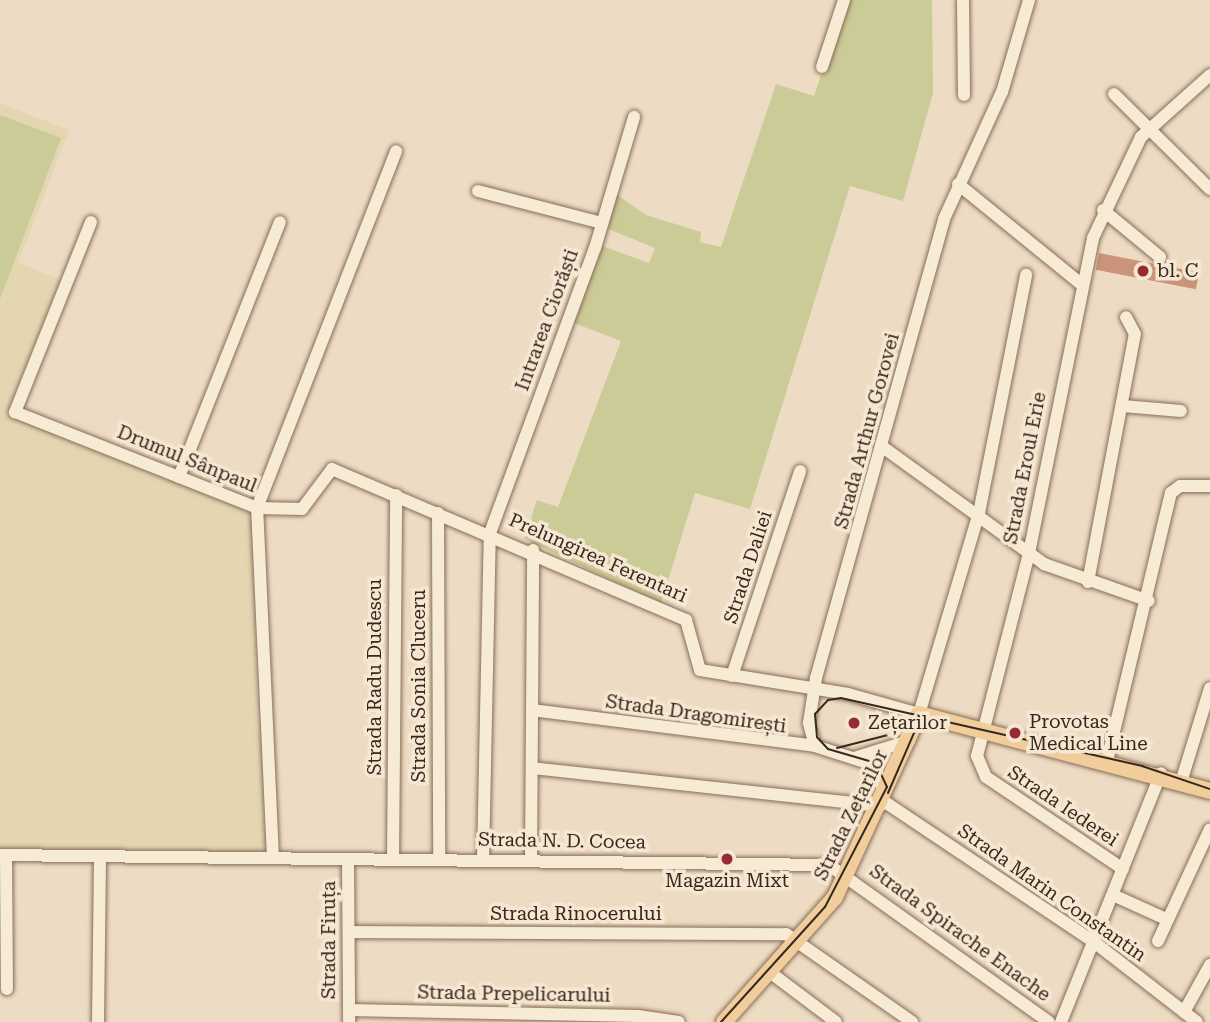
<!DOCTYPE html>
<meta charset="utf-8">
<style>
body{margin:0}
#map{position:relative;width:1210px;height:1022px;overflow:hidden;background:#eddcc3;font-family:"Roboto Serif",serif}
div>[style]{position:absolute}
.farmland>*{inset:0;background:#e3d6b0}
.green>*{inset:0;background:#cbcb97}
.building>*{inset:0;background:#cb9379;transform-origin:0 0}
.roads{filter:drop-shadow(0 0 2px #876d5a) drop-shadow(0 0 2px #876d5a)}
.minor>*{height:12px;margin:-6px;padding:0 6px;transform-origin:6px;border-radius:6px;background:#f8ebd6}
.major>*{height:16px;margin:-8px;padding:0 8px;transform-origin:8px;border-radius:8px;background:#f0cd9b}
.tram>*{height:2px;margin:-1px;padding:0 1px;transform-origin:1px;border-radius:1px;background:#37281e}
.dots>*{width:19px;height:19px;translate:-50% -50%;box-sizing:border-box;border:4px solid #f5e7d2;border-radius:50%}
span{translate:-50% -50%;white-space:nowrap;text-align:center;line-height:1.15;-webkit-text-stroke:7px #f5e7d2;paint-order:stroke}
.poi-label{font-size:19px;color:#37281e}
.left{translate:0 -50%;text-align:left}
.street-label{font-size:19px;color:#37281e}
</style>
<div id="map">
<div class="farmland">
<i style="clip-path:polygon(0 103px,69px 130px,18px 263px,62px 280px,6px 415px,254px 512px,257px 729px,265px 746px,271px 854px,0 849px)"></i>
</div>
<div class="green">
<i style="clip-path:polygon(846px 0,932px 0,933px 93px,903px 201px,850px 186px,750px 509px,695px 493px,661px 603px,524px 539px,537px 500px,558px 507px,621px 341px,574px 323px,602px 246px,649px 263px,655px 248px,606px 228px,616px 194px,646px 215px,701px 232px,700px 242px,721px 247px,776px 84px,814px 96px)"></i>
<i style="clip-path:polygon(0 115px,61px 138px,0 299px)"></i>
</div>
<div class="building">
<i style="left:1099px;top:253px;width:102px;height:17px;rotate:11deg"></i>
</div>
<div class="roads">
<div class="minor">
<i style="left:963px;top:0;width:95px;rotate:89.4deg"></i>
<i style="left:822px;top:67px;width:71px;rotate:-71.8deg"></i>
<i style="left:1114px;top:94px;width:135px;rotate:44.7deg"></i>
<i style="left:958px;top:184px;width:159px;rotate:39.1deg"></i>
<i style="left:478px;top:191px;width:128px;rotate:14.5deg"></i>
<i style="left:1103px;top:210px;width:74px;rotate:39.5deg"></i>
<i style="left:91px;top:222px;width:205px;rotate:111.8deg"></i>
<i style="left:15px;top:412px;width:260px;rotate:21.6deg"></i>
<i style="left:257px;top:508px;width:45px;rotate:1.3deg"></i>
<i style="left:302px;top:509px;width:50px;rotate:-53.1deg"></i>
<i style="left:332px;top:469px;width:385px;rotate:23.1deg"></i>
<i style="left:686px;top:620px;width:52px;rotate:74.4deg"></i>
<i style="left:700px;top:670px;width:150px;rotate:9.2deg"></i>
<i style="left:848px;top:694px;width:74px;rotate:15.7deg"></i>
<i style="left:919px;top:714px;width:210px;rotate:-73.4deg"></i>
<i style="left:979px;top:513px;width:243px;rotate:-78.8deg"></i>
<i style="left:1123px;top:406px;width:58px;rotate:4.9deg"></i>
<i style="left:884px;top:448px;width:198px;rotate:35.9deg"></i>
<i style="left:1044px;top:564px;width:111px;rotate:19.4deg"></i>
<i style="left:179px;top:477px;width:274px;rotate:-68.4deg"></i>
<i style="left:438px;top:513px;width:346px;rotate:89.8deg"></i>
<i style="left:1088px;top:582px;width:252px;rotate:-79.3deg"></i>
<i style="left:1135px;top:334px;width:19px;rotate:-118deg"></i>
<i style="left:732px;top:676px;width:216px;rotate:-71.6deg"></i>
<i style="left:532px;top:710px;width:285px;rotate:7.2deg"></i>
<i style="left:815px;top:746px;width:62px;rotate:17.9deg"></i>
<i style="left:874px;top:765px;width:28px;rotate:69deg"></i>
<i style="left:815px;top:746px;width:24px;rotate:-105deg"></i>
<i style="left:809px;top:723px;width:46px;rotate:-81.2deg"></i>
<i style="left:816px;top:678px;width:477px;rotate:-74.4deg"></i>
<i style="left:944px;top:219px;width:140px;rotate:-65.5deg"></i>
<i style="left:1002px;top:92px;width:96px;rotate:-73.6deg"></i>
<i style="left:854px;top:758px;width:58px;rotate:-17.2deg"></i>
<i style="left:1107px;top:761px;width:276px;rotate:-76.6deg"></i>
<i style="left:1171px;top:493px;width:11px;rotate:-38deg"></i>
<i style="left:1180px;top:486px;width:30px"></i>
<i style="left:532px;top:768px;width:350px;rotate:6.2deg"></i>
<i style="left:1182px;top:779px;width:95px;rotate:-72.9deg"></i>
<i style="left:882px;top:800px;width:255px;rotate:33.8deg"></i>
<i style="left:1094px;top:942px;width:130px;rotate:37.8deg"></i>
<i style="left:0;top:855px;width:829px;rotate:0.69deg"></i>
<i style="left:829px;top:865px;width:270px;rotate:35.5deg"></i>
<i style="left:6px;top:855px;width:134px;rotate:89.6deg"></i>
<i style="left:273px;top:858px;width:350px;rotate:-92.6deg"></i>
<i style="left:257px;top:508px;width:383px;rotate:-68.7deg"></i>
<i style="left:348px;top:859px;width:163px;rotate:89.6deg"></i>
<i style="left:393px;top:859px;width:364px;rotate:-89.5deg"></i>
<i style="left:483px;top:860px;width:327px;rotate:-88.8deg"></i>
<i style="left:490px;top:533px;width:304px;rotate:-69.8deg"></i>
<i style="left:595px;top:248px;width:137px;rotate:-73.4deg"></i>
<i style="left:531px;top:860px;width:310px;rotate:-89.6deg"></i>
<i style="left:1123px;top:869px;width:165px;rotate:-146.1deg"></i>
<i style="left:986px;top:777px;width:23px;rotate:-113deg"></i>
<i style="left:977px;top:756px;width:210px;rotate:-75.6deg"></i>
<i style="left:1029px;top:553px;width:321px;rotate:-78.5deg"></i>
<i style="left:1093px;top:238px;width:112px;rotate:-64.6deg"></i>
<i style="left:1141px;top:137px;width:93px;rotate:-41.9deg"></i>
<i style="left:1113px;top:895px;width:60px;rotate:24.4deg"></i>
<i style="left:349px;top:932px;width:437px;rotate:0.3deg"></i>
<i style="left:786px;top:934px;width:154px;rotate:34.9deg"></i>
<i style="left:1158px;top:941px;width:123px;rotate:-65.1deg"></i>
<i style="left:771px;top:973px;width:81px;rotate:37deg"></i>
<i style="left:349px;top:1010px;width:289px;rotate:1.2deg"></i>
<i style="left:638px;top:1016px;width:41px;rotate:8.3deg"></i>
<i style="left:1184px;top:1012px;width:54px;rotate:-61deg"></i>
<i style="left:98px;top:1022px;width:165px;rotate:-89.3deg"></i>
<i style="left:1061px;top:1022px;width:268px;rotate:-68.1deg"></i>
</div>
<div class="major">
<i style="left:724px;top:1022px;width:167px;rotate:-48.4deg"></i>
<i style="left:835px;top:897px;width:201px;rotate:-65.3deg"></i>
<i style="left:919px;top:714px;width:301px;rotate:14.8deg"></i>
</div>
</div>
<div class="tram">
<i style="left:837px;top:748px;width:97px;rotate:-14.3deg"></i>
<i style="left:888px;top:793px;width:65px;rotate:-66.6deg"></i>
<i style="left:914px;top:733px;width:15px;rotate:-37deg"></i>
<i style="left:721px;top:1022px;width:155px;rotate:-47.9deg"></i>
<i style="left:825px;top:907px;width:135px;rotate:-62.7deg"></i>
<i style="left:887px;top:787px;width:26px;rotate:-115deg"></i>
<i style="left:876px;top:763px;width:50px;rotate:-163.7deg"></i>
<i style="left:828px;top:749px;width:16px;rotate:-133deg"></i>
<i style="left:817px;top:737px;width:23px;rotate:-95deg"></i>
<i style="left:815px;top:714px;width:19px;rotate:-47deg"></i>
<i style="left:828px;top:700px;width:13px;rotate:-9deg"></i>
<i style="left:841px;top:698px;width:309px;rotate:12.7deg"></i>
<i style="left:1142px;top:766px;width:72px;rotate:18.7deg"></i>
</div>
<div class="dots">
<i style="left:1143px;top:271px;background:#962b36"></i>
<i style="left:854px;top:723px;background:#962b36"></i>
<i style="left:1015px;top:733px;background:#962b36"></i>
<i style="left:727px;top:859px;background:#962b36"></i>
</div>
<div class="poi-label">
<span class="left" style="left:1157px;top:271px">bl. C</span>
<span class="left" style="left:1029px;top:733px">Provotas<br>Medical Line</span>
<span class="left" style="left:868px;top:723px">Zețarilor</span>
<span style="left:727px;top:881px">Magazin Mixt</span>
</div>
<div class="street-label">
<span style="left:547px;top:320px;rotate:-70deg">Intrarea Ciorăști</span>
<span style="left:867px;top:431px;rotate:-75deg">Strada Arthur Gorovei</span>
<span style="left:187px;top:459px;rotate:22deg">Drumul Sânpaul</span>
<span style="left:1025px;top:468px;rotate:-79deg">Strada Eroul Erie</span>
<span style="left:598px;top:558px;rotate:24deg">Prelungirea Ferentari</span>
<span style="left:748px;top:567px;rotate:-72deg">Strada Daliei</span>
<span style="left:375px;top:677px;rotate:-90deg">Strada Radu Dudescu</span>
<span style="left:419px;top:686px;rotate:-90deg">Strada Sonia Cluceru</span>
<span style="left:696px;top:714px;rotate:8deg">Strada Dragomirești</span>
<span style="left:1063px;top:806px;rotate:34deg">Strada Iederei</span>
<span style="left:851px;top:815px;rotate:-64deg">Strada Zețarilor</span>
<span style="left:562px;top:841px;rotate:1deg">Strada N. D. Cocea</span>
<span style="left:1052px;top:893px;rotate:35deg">Strada Marin Constantin</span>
<span style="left:576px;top:914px">Strada Rinocerului</span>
<span style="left:960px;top:933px;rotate:36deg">Strada Spirache Enache</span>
<span style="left:329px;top:940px;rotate:-90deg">Strada Firuța</span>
<span style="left:514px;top:994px;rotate:1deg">Strada Prepelicarului</span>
</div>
</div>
